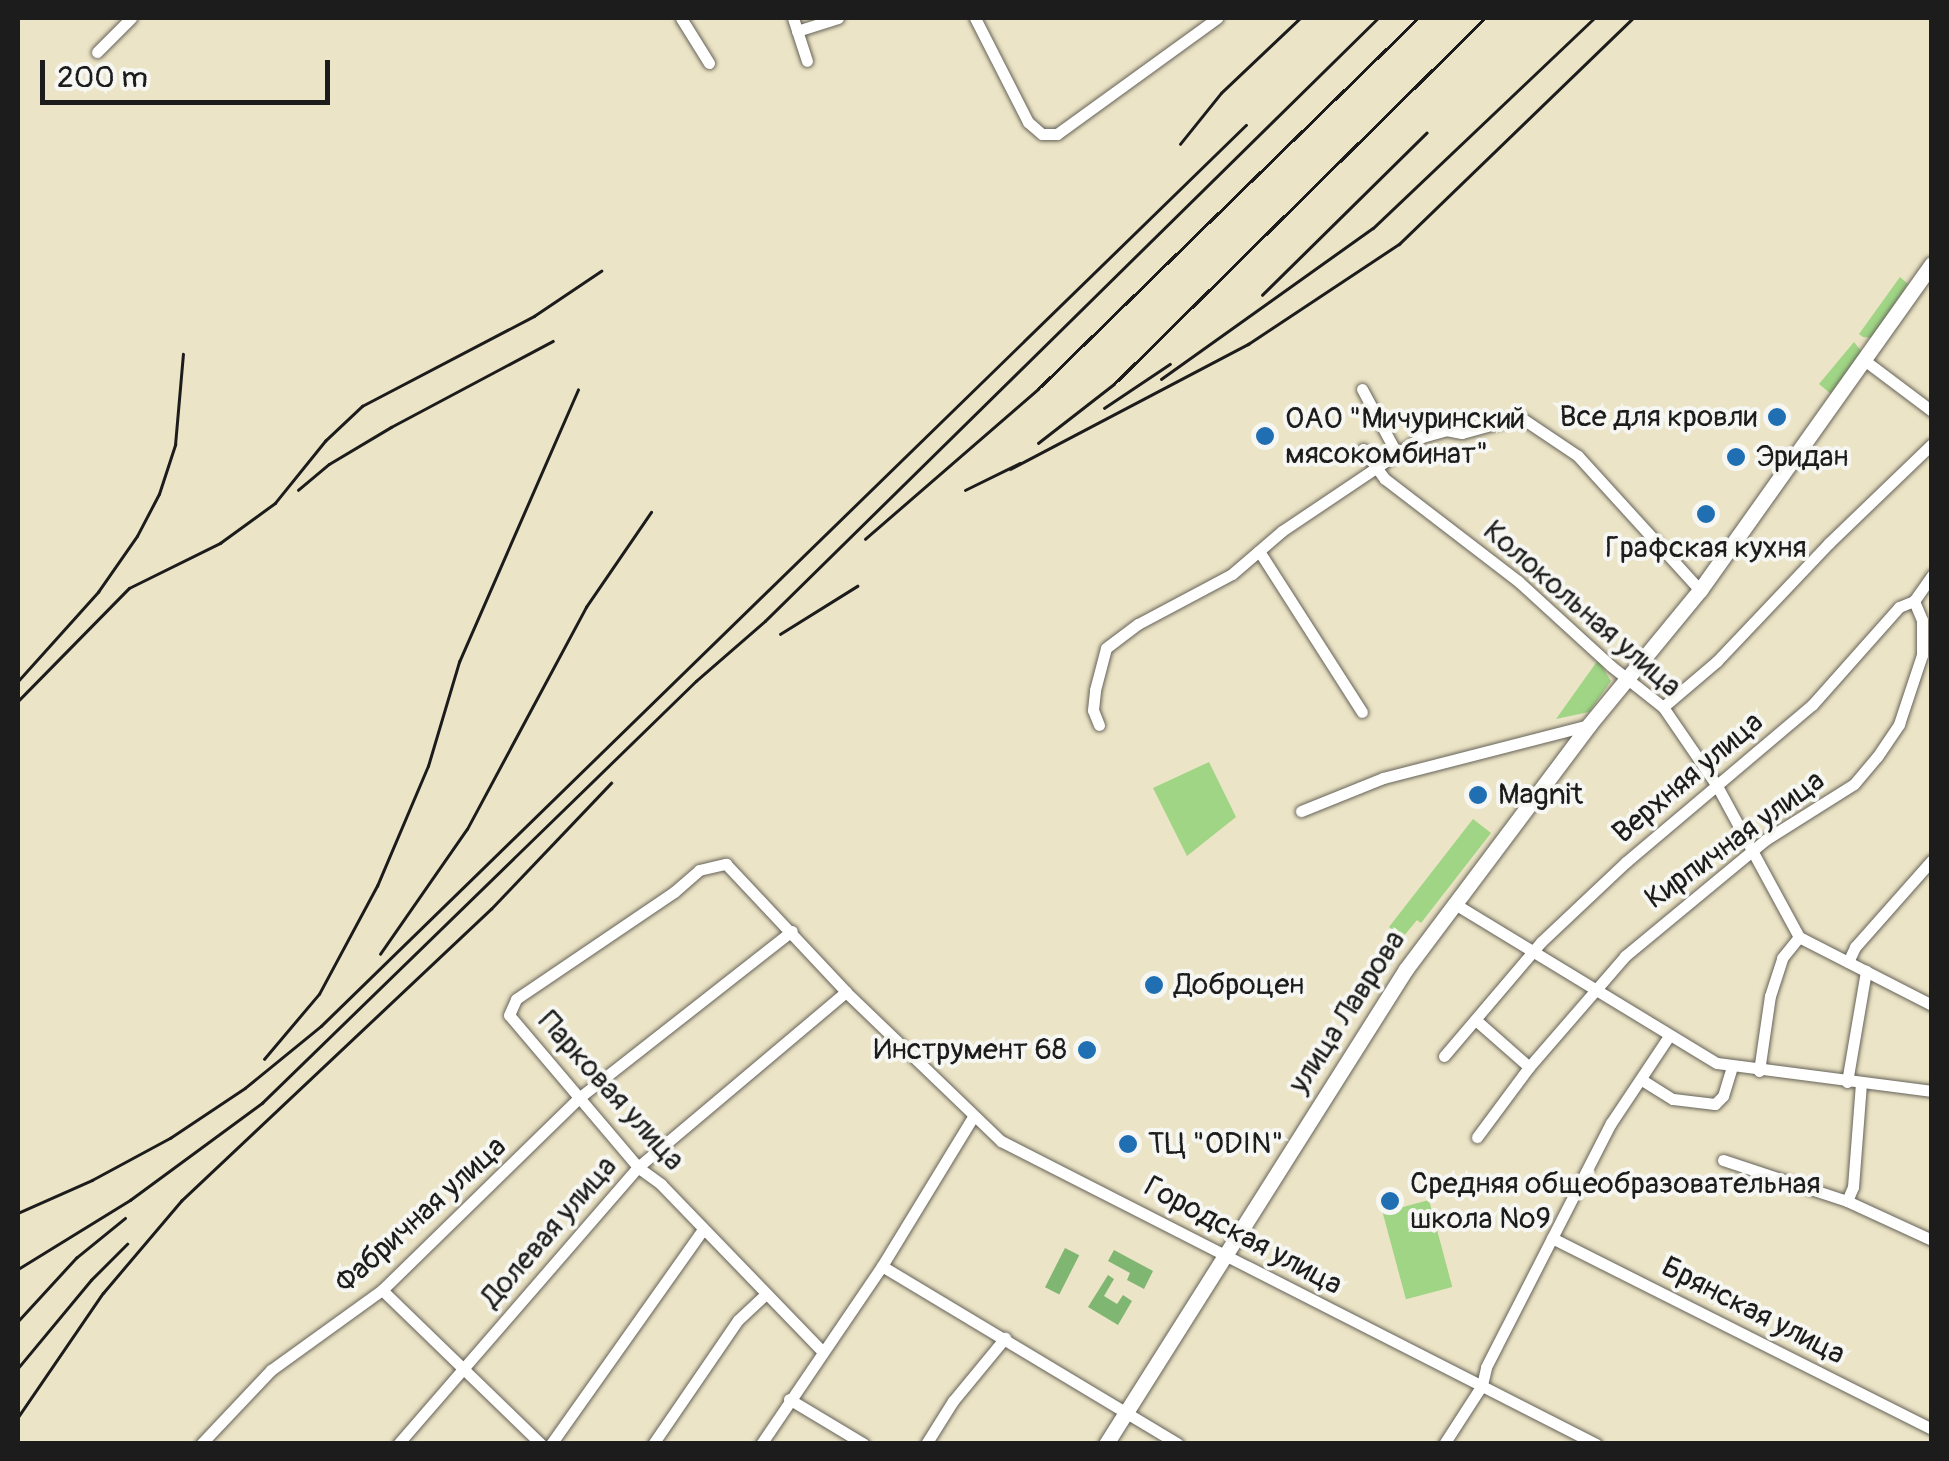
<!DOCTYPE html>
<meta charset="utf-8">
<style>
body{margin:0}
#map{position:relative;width:1949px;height:1461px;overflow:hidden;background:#ece4c6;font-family:Pangolin,sans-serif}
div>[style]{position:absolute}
.green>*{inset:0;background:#9fd585;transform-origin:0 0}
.forest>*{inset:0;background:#7fb672;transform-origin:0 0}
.roads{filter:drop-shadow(0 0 2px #656258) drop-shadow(0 0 2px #656258)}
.street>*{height:11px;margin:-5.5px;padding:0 5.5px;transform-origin:5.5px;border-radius:5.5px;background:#fff}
.secondary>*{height:15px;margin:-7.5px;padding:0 7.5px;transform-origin:7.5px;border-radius:7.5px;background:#fff}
.rail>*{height:2.5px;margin:-1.25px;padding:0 1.25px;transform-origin:1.25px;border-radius:1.25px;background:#1c1c1c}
.dots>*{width:28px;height:28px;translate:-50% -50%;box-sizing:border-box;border:5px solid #f6f6f2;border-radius:50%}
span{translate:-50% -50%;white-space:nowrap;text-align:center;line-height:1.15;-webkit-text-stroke:8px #f6f6f2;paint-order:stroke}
.poi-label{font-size:30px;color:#1c1c1c}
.right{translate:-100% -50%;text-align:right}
.left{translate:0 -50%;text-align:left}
.street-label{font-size:30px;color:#1c1c1c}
.frame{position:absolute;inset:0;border:20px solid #1c1c1c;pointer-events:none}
.scale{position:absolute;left:40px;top:60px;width:290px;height:45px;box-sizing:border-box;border:5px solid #1c1c1c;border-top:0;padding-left:12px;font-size:30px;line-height:35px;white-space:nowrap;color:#1c1c1c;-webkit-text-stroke:8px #f6f6f2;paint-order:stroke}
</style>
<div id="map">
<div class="green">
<i style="clip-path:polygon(1900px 277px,1908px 284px,1872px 338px,1863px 337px,1859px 334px)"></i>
<i style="clip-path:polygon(1854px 342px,1862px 352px,1831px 394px,1819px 384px)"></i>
<i style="clip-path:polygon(1598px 660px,1611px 681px,1589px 712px,1556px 719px)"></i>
<i style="clip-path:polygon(1209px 762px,1236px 817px,1187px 856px,1153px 788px)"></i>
<i style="clip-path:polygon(1473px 819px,1491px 833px,1421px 923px,1417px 920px,1403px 937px,1389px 927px)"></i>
<i style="left:1429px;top:1200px;width:90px;height:48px;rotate:75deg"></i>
</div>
<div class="forest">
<i style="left:1065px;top:1248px;width:16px;height:44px;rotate:27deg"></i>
<i style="clip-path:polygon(1114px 1250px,1153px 1271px,1144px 1289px,1127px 1280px,1130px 1273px,1108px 1261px)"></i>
<i style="clip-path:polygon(1108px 1275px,1114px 1279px,1104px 1296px,1117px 1304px,1123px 1295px,1132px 1301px,1118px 1325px,1088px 1307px)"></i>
</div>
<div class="roads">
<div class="street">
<i style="left:681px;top:18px;width:53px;rotate:58.1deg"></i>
<i style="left:793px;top:18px;width:45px;rotate:72deg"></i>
<i style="left:975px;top:18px;width:117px;rotate:63deg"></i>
<i style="left:1028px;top:122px;width:18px;rotate:41deg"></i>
<i style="left:1042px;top:134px;width:15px"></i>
<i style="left:1057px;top:134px;width:198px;rotate:-35.9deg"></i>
<i style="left:797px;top:31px;width:43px;rotate:-17.6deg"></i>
<i style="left:97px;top:52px;width:48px;rotate:-45deg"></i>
<i style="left:1864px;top:360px;width:85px;rotate:36.9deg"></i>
<i style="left:1362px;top:389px;width:74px;rotate:61.7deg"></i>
<i style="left:1363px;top:449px;width:37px;rotate:54deg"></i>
<i style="left:1385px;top:479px;width:168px;rotate:37.5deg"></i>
<i style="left:1518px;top:581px;width:126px;rotate:42.4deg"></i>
<i style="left:1611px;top:666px;width:66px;rotate:38.3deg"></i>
<i style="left:1663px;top:707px;width:96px;rotate:55.6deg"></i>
<i style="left:1717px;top:786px;width:172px;rotate:61.5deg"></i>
<i style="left:1799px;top:937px;width:149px;rotate:27.1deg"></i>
<i style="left:1259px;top:551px;width:191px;rotate:57.4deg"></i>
<i style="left:1663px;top:707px;width:71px;rotate:-40.4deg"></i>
<i style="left:1717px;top:661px;width:163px;rotate:-46.5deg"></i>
<i style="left:1829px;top:543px;width:143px;rotate:-43.9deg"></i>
<i style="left:1099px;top:725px;width:16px;rotate:-112deg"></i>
<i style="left:1093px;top:710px;width:20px;rotate:-84deg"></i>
<i style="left:1095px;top:690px;width:43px;rotate:-75.3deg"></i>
<i style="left:1106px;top:648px;width:40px;rotate:-37deg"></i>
<i style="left:1138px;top:624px;width:106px;rotate:-28deg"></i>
<i style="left:1232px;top:574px;width:66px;rotate:-40.7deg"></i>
<i style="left:1282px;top:531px;width:169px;rotate:-33.9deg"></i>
<i style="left:1422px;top:437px;width:25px;rotate:-16deg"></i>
<i style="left:1446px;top:430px;width:16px;rotate:11deg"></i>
<i style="left:1462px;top:433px;width:60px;rotate:-15.4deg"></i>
<i style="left:1520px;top:417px;width:70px;rotate:33.9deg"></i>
<i style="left:1578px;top:456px;width:181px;rotate:47.7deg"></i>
<i style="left:1301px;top:811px;width:88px;rotate:-21.9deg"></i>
<i style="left:1383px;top:778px;width:213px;rotate:-14.4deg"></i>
<i style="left:1455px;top:904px;width:306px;rotate:31.3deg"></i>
<i style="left:1717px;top:1063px;width:217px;rotate:7.4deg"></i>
<i style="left:1848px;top:962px;width:17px;rotate:-65deg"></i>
<i style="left:1855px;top:947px;width:116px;rotate:-48.5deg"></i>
<i style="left:1478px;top:1022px;width:68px;rotate:41.4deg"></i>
<i style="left:1444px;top:1056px;width:150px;rotate:-49.6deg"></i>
<i style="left:1541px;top:942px;width:117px;rotate:-43.3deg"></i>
<i style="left:1626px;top:862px;width:243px;rotate:-40.2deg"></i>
<i style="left:1812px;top:705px;width:131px;rotate:-48.4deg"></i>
<i style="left:1899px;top:607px;width:16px;rotate:-22deg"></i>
<i style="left:1914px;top:601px;width:32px;rotate:-55deg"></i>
<i style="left:1759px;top:1071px;width:76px;rotate:-81.7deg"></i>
<i style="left:1770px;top:996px;width:40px;rotate:-72deg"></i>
<i style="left:1782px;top:958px;width:27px;rotate:-51deg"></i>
<i style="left:1642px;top:1080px;width:36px;rotate:32deg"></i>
<i style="left:1673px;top:1099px;width:42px;rotate:6.8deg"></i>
<i style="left:1715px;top:1104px;width:11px;rotate:-45deg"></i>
<i style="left:1723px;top:1096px;width:31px;rotate:-73deg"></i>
<i style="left:1847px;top:1082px;width:113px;rotate:-80.3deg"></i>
<i style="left:1477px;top:1137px;width:87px;rotate:-53.4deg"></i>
<i style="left:1529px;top:1067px;width:147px;rotate:-49.1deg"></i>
<i style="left:1625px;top:956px;width:182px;rotate:-39.6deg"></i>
<i style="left:1765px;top:840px;width:105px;rotate:-32.2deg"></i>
<i style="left:1854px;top:784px;width:35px;rotate:-50deg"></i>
<i style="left:1877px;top:757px;width:40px;rotate:-56deg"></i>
<i style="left:1899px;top:724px;width:73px;rotate:-71.6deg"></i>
<i style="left:1922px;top:655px;width:35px;rotate:-90deg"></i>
<i style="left:1922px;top:620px;width:21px;rotate:-113deg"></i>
<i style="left:1723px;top:1160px;width:131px;rotate:18.3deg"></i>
<i style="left:1847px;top:1201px;width:94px;rotate:24.6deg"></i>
<i style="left:1847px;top:1201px;width:15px;rotate:-67deg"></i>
<i style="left:1853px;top:1187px;width:104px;rotate:-85.6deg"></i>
<i style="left:1552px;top:1238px;width:425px;rotate:26.7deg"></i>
<i style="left:882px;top:1266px;width:345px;rotate:31deg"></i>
<i style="left:382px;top:1290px;width:221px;rotate:44.1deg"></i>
<i style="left:822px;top:1351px;width:232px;rotate:-134deg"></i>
<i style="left:661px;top:1184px;width:29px;rotate:-144deg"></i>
<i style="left:638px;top:1167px;width:199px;rotate:-130.3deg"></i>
<i style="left:509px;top:1015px;width:17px;rotate:-66deg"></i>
<i style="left:516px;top:999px;width:191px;rotate:-34.1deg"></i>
<i style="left:674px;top:892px;width:33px;rotate:-41deg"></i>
<i style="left:699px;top:870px;width:28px;rotate:-13deg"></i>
<i style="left:726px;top:864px;width:175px;rotate:46.8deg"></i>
<i style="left:846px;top:992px;width:215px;rotate:43.9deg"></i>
<i style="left:1001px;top:1141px;width:668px;rotate:26.99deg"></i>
<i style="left:789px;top:1399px;width:87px;rotate:31deg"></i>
<i style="left:201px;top:1444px;width:102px;rotate:-46.6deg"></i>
<i style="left:271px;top:1370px;width:137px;rotate:-35.8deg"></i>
<i style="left:382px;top:1290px;width:277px;rotate:-44.3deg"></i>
<i style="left:580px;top:1097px;width:269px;rotate:-38.1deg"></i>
<i style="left:398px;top:1444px;width:367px;rotate:-49.1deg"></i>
<i style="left:638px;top:1167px;width:272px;rotate:-40.1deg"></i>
<i style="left:551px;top:1444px;width:261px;rotate:-54.7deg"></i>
<i style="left:653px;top:1444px;width:150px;rotate:-55.6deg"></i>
<i style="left:738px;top:1320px;width:38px;rotate:-43deg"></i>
<i style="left:761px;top:1444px;width:215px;rotate:-55.8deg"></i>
<i style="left:882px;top:1266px;width:175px;rotate:-58.6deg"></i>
<i style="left:926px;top:1444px;width:51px;rotate:-57.9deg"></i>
<i style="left:953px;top:1401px;width:82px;rotate:-50.5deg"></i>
<i style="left:1444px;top:1444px;width:70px;rotate:-57.2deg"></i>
<i style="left:1482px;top:1385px;width:18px;rotate:-77deg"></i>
<i style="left:1486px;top:1367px;width:274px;rotate:-62.9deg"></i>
<i style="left:1611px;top:1123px;width:105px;rotate:-56.3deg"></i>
</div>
<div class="secondary">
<i style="left:1106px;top:1444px;width:562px;rotate:-57.72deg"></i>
<i style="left:1406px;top:969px;width:305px;rotate:-53.1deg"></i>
<i style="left:1589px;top:725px;width:175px;rotate:-50.6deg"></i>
<i style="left:1700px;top:590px;width:400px;rotate:-54.6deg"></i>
</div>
</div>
<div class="rail">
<i style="left:1180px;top:144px;width:65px;rotate:-51.2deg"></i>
<i style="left:1221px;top:93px;width:109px;rotate:-43.5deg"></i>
<i style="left:1262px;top:295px;width:231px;rotate:-44.6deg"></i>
<i style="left:1161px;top:379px;width:260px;rotate:-35.5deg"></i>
<i style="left:1373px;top:228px;width:305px;rotate:-43.5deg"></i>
<i style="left:1104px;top:408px;width:79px;rotate:-33.7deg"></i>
<i style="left:1038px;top:443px;width:96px;rotate:-37.8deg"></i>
<i style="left:1114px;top:384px;width:521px;rotate:-44.61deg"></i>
<i style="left:1010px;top:469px;width:269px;rotate:-27.7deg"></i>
<i style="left:1248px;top:344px;width:181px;rotate:-33.5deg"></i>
<i style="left:1399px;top:244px;width:325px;rotate:-44deg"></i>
<i style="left:298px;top:490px;width:40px;rotate:-40deg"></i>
<i style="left:329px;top:464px;width:72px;rotate:-30.8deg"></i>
<i style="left:391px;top:427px;width:183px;rotate:-28deg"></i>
<i style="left:965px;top:490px;width:61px;rotate:-26.1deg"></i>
<i style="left:865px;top:539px;width:229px;rotate:-40.9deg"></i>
<i style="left:1038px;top:389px;width:531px;rotate:-44.31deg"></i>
<i style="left:780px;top:634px;width:91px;rotate:-31.9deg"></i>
<i style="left:18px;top:681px;width:120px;rotate:-48deg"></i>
<i style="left:98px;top:592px;width:68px;rotate:-55.1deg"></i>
<i style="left:137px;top:536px;width:47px;rotate:-62.4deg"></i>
<i style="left:159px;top:494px;width:52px;rotate:-71.9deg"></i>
<i style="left:175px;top:445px;width:91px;rotate:-85deg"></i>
<i style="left:18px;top:701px;width:158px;rotate:-45.5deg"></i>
<i style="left:129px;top:588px;width:102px;rotate:-26.3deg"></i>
<i style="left:220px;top:543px;width:68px;rotate:-36deg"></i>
<i style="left:275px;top:503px;width:80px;rotate:-51.1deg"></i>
<i style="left:325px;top:441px;width:51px;rotate:-43.4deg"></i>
<i style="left:362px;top:406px;width:194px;rotate:-27.6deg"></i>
<i style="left:534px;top:316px;width:81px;rotate:-33.9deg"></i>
<i style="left:380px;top:954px;width:152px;rotate:-55.2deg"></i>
<i style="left:467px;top:829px;width:252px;rotate:-61.8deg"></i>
<i style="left:586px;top:607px;width:115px;rotate:-55.6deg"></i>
<i style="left:264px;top:1059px;width:85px;rotate:-49.8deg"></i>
<i style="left:319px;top:994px;width:123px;rotate:-61.8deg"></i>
<i style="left:377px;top:886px;width:130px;rotate:-67deg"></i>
<i style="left:428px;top:766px;width:109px;rotate:-73.4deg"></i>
<i style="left:459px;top:662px;width:297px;rotate:-66.4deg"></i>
<i style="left:18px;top:1213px;width:81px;rotate:-24deg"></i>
<i style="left:92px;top:1180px;width:89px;rotate:-28.3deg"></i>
<i style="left:170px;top:1138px;width:90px;rotate:-33.7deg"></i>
<i style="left:245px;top:1088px;width:98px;rotate:-39.2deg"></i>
<i style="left:321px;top:1026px;width:1291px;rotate:-44.25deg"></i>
<i style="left:18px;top:1269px;width:132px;rotate:-31.6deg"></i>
<i style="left:130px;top:1200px;width:164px;rotate:-36.3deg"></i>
<i style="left:262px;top:1103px;width:605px;rotate:-44.2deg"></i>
<i style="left:696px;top:681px;width:91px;rotate:-41deg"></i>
<i style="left:765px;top:621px;width:860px;rotate:-44.53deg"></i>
<i style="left:18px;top:1321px;width:86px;rotate:-47.4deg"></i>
<i style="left:76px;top:1258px;width:63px;rotate:-39.2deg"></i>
<i style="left:18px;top:1368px;width:114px;rotate:-50.3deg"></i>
<i style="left:91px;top:1280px;width:51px;rotate:-45deg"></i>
<i style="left:18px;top:1417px;width:150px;rotate:-55.6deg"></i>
<i style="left:103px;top:1293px;width:121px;rotate:-49.7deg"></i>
<i style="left:181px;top:1201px;width:426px;rotate:-43.3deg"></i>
<i style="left:491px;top:909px;width:174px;rotate:-46.4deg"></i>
</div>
<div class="dots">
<i style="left:1777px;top:417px;background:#1f6fb2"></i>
<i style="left:1265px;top:436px;background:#1f6fb2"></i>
<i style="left:1736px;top:457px;background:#1f6fb2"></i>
<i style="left:1706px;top:514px;background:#1f6fb2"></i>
<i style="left:1478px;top:795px;background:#1f6fb2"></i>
<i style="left:1154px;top:985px;background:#1f6fb2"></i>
<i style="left:1087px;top:1050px;background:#1f6fb2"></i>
<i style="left:1128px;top:1144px;background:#1f6fb2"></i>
<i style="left:1390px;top:1201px;background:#1f6fb2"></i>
</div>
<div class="poi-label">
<span class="right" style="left:1757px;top:417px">Все для кровли</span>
<span class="left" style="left:1285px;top:436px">ОАО "Мичуринский<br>мясокомбинат"</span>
<span class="left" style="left:1756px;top:457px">Эридан</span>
<span style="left:1706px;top:548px">Графская кухня</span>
<span class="left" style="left:1498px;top:795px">Magnit</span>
<span class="left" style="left:1174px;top:985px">Доброцен</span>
<span class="right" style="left:1067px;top:1050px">Инструмент 68</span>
<span class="left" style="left:1148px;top:1144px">ТЦ "ODIN"</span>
<span class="left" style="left:1410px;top:1201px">Средняя общеобразовательная<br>школа №9</span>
</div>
<div class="street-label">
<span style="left:1582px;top:609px;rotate:41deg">Колокольная улица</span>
<span style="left:1688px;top:778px;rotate:-40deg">Верхняя улица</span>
<span style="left:1735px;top:840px;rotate:-36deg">Кирпичная улица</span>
<span style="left:1347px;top:1012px;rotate:-57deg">улица Лаврова</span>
<span style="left:611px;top:1091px;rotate:48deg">Парковая улица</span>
<span style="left:421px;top:1215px;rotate:-42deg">Фабричная улица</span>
<span style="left:549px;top:1232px;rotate:-49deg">Долевая улица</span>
<span style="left:1243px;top:1236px;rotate:28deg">Городская улица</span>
<span style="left:1753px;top:1311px;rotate:27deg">Брянская улица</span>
</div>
<div class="frame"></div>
<div class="scale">200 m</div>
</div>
